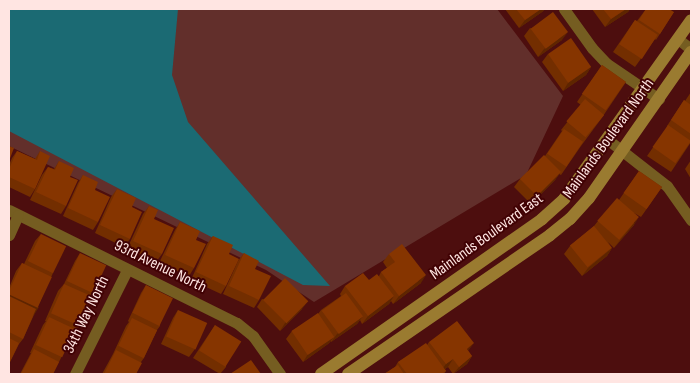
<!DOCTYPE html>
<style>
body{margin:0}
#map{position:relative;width:700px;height:383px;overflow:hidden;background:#4d0e0e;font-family:"Sofia Sans Condensed",sans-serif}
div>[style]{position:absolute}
.green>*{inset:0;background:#622f2b}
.water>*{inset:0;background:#1b6a73}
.street>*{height:11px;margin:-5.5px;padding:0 5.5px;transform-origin:5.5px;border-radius:5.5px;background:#755d21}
.secondary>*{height:12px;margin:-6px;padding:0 6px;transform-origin:6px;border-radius:6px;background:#9a7b30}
.wall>*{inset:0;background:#732e00}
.shaded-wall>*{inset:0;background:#5e2500}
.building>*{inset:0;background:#863500;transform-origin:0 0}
span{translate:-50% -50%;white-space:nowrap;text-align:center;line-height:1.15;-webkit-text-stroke:4px #410204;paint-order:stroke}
.street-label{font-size:16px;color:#ffe5e2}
.frame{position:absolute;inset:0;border:10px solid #ffe5e2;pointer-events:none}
</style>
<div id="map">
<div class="green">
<i style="clip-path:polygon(9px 9px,497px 9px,563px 96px,526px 175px,314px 302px,266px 270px,9px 146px)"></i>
</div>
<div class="water">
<i style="clip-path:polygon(9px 9px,178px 9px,172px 75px,188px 122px,330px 286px,303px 285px,9px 131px)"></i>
</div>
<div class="street">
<i style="left:564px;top:9px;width:48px;rotate:54.3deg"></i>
<i style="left:592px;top:48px;width:21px;rotate:47deg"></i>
<i style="left:606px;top:63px;width:64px;rotate:34.2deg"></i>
<i style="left:678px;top:39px;width:16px;rotate:38deg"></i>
<i style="left:607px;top:139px;width:76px;rotate:38.1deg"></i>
<i style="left:667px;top:186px;width:42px;rotate:54.8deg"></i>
<i style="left:9px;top:210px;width:254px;rotate:26.4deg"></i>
<i style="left:237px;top:323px;width:21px;rotate:39deg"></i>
<i style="left:253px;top:336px;width:47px;rotate:54.6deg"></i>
<i style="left:9px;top:235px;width:22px;rotate:-66deg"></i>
<i style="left:75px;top:374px;width:116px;rotate:-63.4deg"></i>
</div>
<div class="secondary">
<i style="left:321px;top:374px;width:270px;rotate:-35deg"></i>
<i style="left:542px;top:219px;width:30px;rotate:-42deg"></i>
<i style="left:564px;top:199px;width:219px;rotate:-54.6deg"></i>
<i style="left:348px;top:374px;width:245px;rotate:-34.5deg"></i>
<i style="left:550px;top:235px;width:26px;rotate:-39deg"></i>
<i style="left:570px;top:219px;width:28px;rotate:-48deg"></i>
<i style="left:589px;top:198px;width:178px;rotate:-55.1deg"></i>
</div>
<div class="wall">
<i style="clip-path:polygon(505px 9px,545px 9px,542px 12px,519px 28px)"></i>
<i style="clip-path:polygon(592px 9px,630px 9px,628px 12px,605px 27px)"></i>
<i style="clip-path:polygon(646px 9px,674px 12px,656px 40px,655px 39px,635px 67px,613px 52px,635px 20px,637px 21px)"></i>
<i style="clip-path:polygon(530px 28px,562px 40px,538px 57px,524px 36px)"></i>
<i style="clip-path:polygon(548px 54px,591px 67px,586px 75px,563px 91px,542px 62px)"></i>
<i style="clip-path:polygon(602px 65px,626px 82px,601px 119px,581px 146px,561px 175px,559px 174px,555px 180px,531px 204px,514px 187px,520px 179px,545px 156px,562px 131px,561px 130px,581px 105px,577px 102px)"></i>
<i style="clip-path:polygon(691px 92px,691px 139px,690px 140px,691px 142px,671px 172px,647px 156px,668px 126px,667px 126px,684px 100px,685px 101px)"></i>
<i style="clip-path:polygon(17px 151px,35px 159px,40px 151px,35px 189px,30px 197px,9px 187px,9px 165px,12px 158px)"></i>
<i style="clip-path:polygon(691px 160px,691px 179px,685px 169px)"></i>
<i style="clip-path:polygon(59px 161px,70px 177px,66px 206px,61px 214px,30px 200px,42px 175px,48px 167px,54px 169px)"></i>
<i style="clip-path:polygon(639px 171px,662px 187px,641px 217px,634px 213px,634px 225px,614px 248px,608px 242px,612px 248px,607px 256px,582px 276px,564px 254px,570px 246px,594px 226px,598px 221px,619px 200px)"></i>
<i style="clip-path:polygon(83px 175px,95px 190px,98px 222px,93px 230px,63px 216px,78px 183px)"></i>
<i style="clip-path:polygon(117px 189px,130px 239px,124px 247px,95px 233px,111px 197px)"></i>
<i style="clip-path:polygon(149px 206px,154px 219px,162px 254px,156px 262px,127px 249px,143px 214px)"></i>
<i style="clip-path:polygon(180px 222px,196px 240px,194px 268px,189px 276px,159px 263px,175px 230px)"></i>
<i style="clip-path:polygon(41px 234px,53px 273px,23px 339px,19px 344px,9px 364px,9px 288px,16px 271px,22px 263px,24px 264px,35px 241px)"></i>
<i style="clip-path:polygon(213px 236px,229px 254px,226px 286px,221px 294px,191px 280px,207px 244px)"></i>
<i style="clip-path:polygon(80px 253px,93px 293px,91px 296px,80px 326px,74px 334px,73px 334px,53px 374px,20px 374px,31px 353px,30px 353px,43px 325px,46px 321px,45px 321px,58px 291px,64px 284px,75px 261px)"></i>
<i style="clip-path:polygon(244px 253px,255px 269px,259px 300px,254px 308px,223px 294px,238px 261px)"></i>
<i style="clip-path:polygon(389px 254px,421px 283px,393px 304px,391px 301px,389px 304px,362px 324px,360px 320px,357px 324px,331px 342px,331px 341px,328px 344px,303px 362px,286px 339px,292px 331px,318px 314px,321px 310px,341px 296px,340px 294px,345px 286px,369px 280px,379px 276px,381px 272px,387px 268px,383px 262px)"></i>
<i style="clip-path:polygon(146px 285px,160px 326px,157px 330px,144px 358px,141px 362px,136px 374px,102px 374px,113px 354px,126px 326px,129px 322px,128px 321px,141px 293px)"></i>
<i style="clip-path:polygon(262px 299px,302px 309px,280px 331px,257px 307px)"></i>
<i style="clip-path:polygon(178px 310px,195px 349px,189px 357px,161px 344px,173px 318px)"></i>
<i style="clip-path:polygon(215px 325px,226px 367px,220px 374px,193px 358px)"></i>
<i style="clip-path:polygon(429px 342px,468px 351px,472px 356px,467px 364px,453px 374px,448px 367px,445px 369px,446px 371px,444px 374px,384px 374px,395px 367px,398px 362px,427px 345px)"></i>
</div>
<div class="shaded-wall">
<i style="clip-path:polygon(541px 9px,545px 9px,542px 12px,519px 28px,525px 20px)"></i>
<i style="clip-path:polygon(626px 9px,630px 9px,628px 12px,605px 27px,611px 19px)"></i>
<i style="clip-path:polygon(568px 32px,562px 40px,538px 57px,544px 49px)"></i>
<i style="clip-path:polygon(591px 67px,586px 75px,563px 91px,568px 83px)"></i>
<i style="clip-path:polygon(561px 172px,555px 180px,531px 204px,537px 196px)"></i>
<i style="clip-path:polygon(639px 217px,634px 225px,614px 248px,620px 240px)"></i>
<i style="clip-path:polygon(612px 248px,607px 256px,582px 276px,588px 268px)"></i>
<i style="clip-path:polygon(426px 275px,421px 283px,393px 304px,399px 296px)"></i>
<i style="clip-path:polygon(9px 294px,39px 307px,34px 315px,9px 304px)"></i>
<i style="clip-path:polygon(394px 296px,389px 304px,362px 324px,368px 316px)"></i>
<i style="clip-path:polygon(308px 301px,302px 309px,280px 331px,285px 323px)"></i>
<i style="clip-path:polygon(363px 316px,357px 324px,331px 342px,337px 334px)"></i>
<i style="clip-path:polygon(334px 337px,328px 344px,303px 362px,308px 354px)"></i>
<i style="clip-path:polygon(474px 343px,468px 351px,467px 349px)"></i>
<i style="clip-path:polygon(472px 356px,467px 364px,453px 374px,459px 367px)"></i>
<i style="clip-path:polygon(453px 359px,448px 367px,440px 372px,446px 364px)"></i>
</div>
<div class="building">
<i style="clip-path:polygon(516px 9px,541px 9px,525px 20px)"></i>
<i style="clip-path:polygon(603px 9px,626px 9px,611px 19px)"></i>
<i style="clip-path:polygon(646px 9px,653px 9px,655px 10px,656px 9px,669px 9px,674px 12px,660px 34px,639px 20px)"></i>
<i style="left:553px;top:12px;width:25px;height:28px;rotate:53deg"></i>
<i style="left:635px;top:20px;width:27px;height:29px;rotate:33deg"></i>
<i style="left:571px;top:38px;width:35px;height:28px;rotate:55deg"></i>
<i style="left:602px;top:65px;width:29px;height:35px;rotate:35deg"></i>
<i style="left:585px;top:99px;width:25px;height:29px;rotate:40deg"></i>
<i style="clip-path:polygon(684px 100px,691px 105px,691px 134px,671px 120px)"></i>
<i style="left:668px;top:125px;width:28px;height:27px;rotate:35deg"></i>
<i style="left:564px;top:129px;width:23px;height:30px;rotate:34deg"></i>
<i style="clip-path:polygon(9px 146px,14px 148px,9px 161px)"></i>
<i style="clip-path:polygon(17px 151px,37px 160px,40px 151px,50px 156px,35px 189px,9px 177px,9px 169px)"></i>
<i style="left:544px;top:155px;width:24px;height:34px;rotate:45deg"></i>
<i style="clip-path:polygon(59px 161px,74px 168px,70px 177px,78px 180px,66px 206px,36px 192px,48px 167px,55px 170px)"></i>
<i style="left:639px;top:171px;width:28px;height:27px;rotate:35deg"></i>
<i style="clip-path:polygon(83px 175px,98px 182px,95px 190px,110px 197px,98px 222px,68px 208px)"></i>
<i style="clip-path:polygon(117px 189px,136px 198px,132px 207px,142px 212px,130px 239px,100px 225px)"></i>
<i style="left:617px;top:198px;width:29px;height:30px;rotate:41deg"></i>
<i style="clip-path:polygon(149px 206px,158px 210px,154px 219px,174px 228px,162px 254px,133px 241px)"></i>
<i style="clip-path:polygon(180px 222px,200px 231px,196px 240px,206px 244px,194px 268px,165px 255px)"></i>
<i style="left:594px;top:226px;width:28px;height:31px;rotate:51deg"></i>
<i style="left:41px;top:234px;width:28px;height:30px;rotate:26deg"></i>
<i style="clip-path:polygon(213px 236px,233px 245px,229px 254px,239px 259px,226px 286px,196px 272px)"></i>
<i style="clip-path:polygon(402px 244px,426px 275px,399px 296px,381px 272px,395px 262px,389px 254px)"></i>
<i style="left:80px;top:253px;width:29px;height:31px;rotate:25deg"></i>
<i style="clip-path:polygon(244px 253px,259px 261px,255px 269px,271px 276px,259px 300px,229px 286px)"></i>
<i style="left:22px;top:263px;width:33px;height:34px;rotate:25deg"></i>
<i style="clip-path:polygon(363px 273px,369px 280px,377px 274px,394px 296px,368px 316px,345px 286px)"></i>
<i style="left:285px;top:278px;width:33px;height:31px;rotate:45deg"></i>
<i style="left:64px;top:284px;width:32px;height:32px;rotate:24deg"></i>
<i style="left:146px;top:285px;width:30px;height:31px;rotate:26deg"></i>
<i style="left:346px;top:293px;width:29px;height:30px;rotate:54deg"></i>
<i style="clip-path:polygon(9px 296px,36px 309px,23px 339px,9px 332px)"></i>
<i style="left:178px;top:310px;width:32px;height:29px;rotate:24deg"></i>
<i style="left:318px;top:313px;width:29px;height:32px;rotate:56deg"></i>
<i style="left:49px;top:317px;width:29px;height:31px;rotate:25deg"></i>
<i style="left:132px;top:318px;width:28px;height:31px;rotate:26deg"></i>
<i style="clip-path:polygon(457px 321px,474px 343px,467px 349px,472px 356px,459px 367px,453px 359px,446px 364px,429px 342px)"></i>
<i style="left:215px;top:325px;width:31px;height:30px;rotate:32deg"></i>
<i style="clip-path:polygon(9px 338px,19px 343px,9px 364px)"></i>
<i style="clip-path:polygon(426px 343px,446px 371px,442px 374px,407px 374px,398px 362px)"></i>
<i style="clip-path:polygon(34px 349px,59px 362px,53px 374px,21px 374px)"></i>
<i style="clip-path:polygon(116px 350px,142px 363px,136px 374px,104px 374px)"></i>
<i style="clip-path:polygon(251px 360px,261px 374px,230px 374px)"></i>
<i style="clip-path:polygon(398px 365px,404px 374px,384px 374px)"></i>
</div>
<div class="street-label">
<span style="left:609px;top:139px;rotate:-54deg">Mainlands Boulevard North</span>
<span style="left:487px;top:237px;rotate:-36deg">Mainlands Boulevard East</span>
<span style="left:160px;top:267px;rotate:26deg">93rd Avenue North</span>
<span style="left:87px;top:315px;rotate:-64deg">34th Way North</span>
</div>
<div class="frame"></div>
</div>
